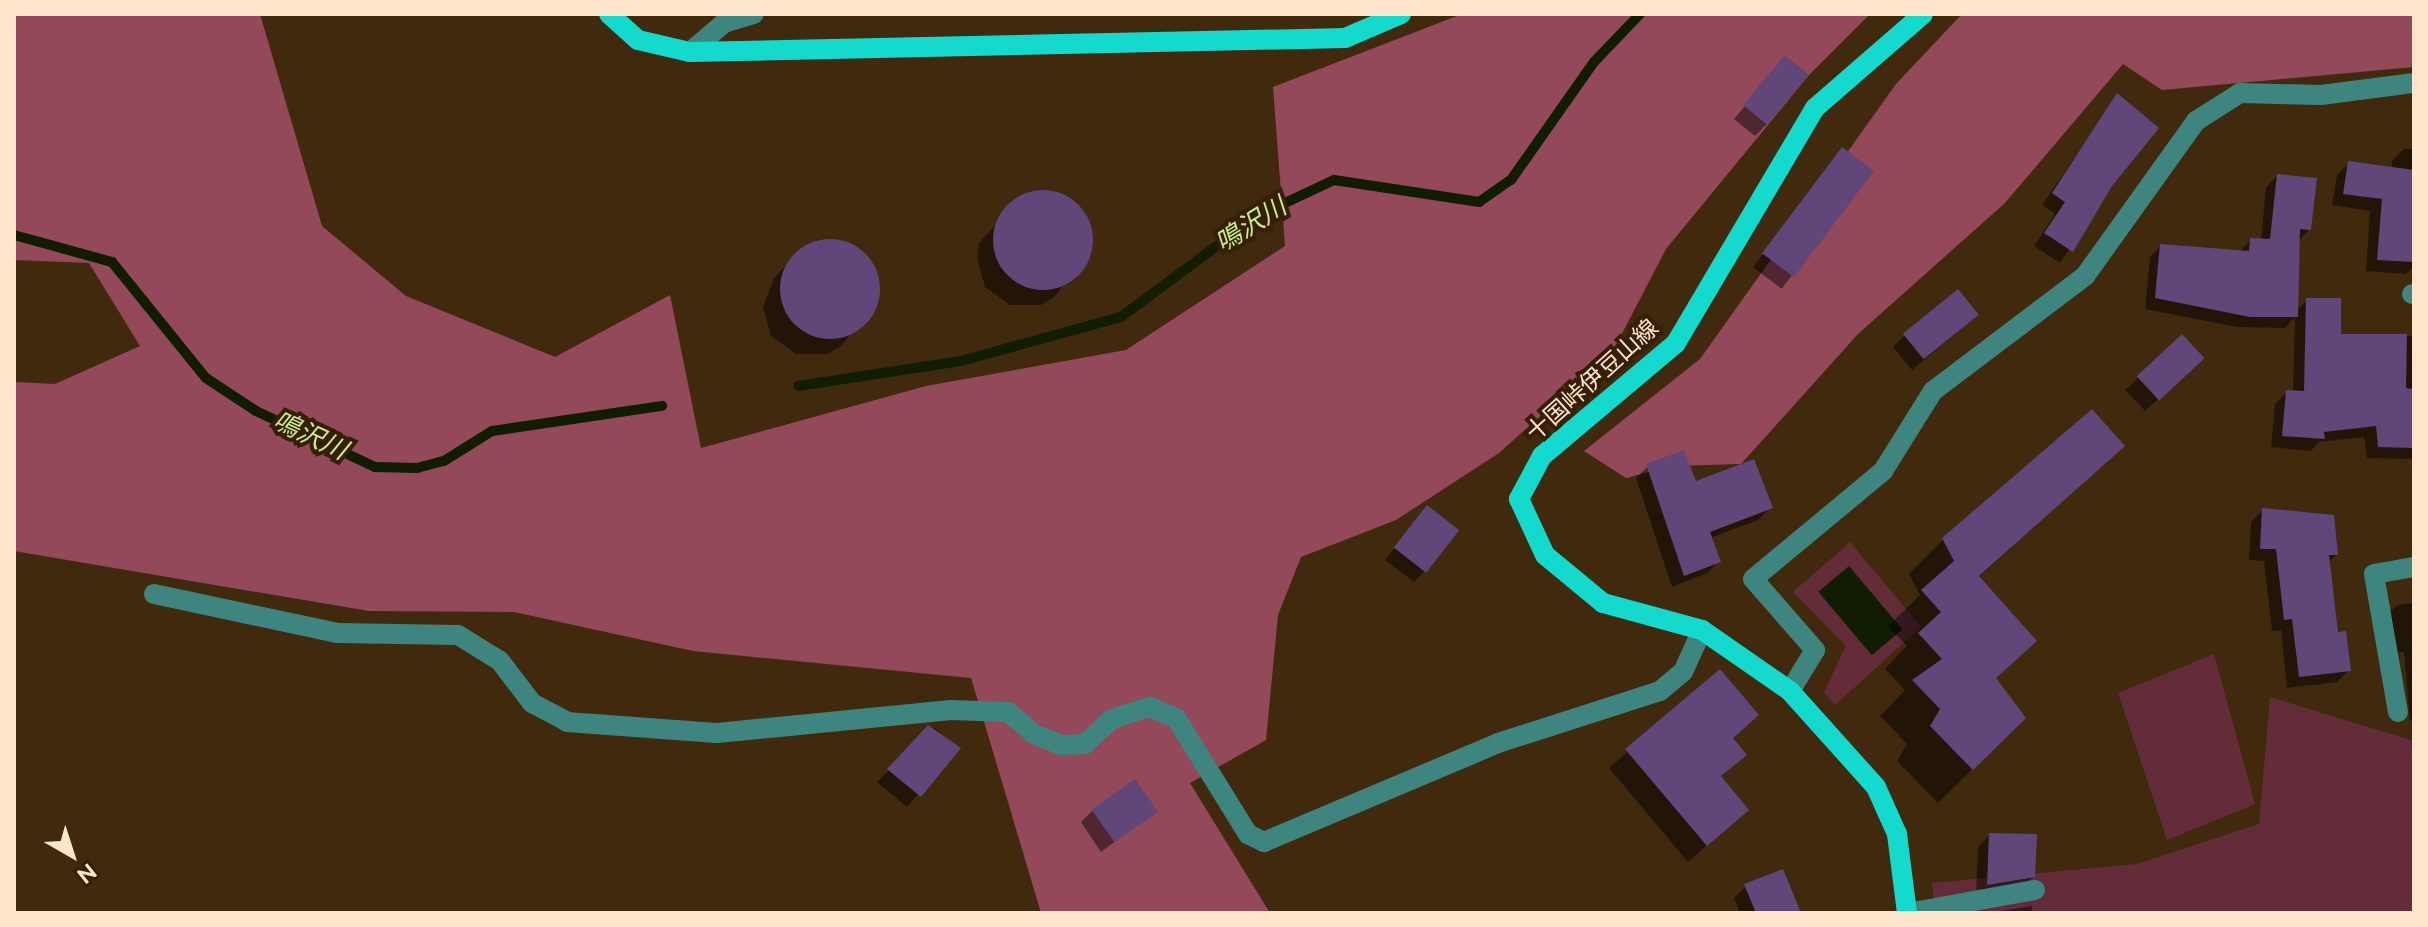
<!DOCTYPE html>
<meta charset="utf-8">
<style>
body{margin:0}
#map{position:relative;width:2428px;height:927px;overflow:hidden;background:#41290e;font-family:Raleway,"Noto Sans JP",sans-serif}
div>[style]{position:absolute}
.green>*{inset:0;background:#642b39}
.forest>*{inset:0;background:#94495a}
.water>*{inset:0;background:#111d00;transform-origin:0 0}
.shadow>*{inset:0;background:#0007;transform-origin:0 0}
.stream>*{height:10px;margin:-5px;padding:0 5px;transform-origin:5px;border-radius:5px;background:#111d00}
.building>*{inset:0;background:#61467a;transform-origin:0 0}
.round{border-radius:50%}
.minor>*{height:20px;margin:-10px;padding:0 10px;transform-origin:10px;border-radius:10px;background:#3d857e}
.major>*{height:20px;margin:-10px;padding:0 10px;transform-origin:10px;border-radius:10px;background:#13dacd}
span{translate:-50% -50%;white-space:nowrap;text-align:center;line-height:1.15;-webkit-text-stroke:8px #361f04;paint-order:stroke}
.street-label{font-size:24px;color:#ffe5cb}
.water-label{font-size:26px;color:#c6ee8c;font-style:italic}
.frame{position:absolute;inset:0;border:16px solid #ffe5cb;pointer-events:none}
.north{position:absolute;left:32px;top:815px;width:80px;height:80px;-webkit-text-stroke:6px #361f04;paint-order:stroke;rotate:141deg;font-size:22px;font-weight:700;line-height:32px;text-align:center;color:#ffe5cb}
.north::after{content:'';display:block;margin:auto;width:28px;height:36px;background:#ffe5cb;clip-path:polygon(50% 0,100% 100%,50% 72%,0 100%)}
</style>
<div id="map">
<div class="green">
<i style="clip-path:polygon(1850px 542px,1921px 627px,1835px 705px,1824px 692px,1846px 646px,1793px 592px)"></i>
<i style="clip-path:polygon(2214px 654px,2255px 804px,2167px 840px,2118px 693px)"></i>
<i style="clip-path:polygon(2270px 697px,2414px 741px,2413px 913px,1935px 913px,1932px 883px,2137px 864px,2259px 824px)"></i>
</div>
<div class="forest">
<i style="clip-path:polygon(14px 14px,260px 14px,322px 226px,406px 296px,555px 357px,670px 295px,701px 448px,926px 386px,1126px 350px,1285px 246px,1273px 87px,1462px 14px,1870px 14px,1809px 75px,1666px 249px,1613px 351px,1499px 453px,1396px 520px,1301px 557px,1278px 615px,1266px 740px,1190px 783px,1270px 913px,1041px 913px,971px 678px,693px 651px,514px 612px,369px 611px,14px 551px,14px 382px,55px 384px,140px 346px,89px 263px,14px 260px)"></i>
<i style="clip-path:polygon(1962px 14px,2414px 14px,2414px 67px,2162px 90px,2123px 64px,2005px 203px,1858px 334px,1741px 464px,1671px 466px,1626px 478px,1584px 451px,1700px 359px,1896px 84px)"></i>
</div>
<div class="water">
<i style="left:1849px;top:566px;width:83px;height:40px;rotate:50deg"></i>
</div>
<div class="shadow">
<i style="clip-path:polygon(1785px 58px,1767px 124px,1755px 136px,1734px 119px)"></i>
<i style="clip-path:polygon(2117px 96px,2111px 185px,2060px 263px,2034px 246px,2055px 214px,2042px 205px)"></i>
<i style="left:1842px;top:149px;width:36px;height:148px;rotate:37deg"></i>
<i style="clip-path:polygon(2404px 149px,2414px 149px,2414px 266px,2406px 274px,2366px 271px,2370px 211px,2332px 205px,2337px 175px,2349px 163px,2392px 169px,2392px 161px)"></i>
<i style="clip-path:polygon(2277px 176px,2309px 230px,2298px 241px,2296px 311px,2307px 300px,2339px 336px,2414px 336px,2414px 459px,2367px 458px,2364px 437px,2319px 442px,2311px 451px,2271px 447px,2275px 404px,2287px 392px,2293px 392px,2295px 317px,2285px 328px,2237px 327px,2145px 309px,2150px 257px,2161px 246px,2239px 252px,2251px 240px,2261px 241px,2266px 187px)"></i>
<i style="clip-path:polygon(1048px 192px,1063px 196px,1087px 219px,1090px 252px,1054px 297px,1041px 305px,1010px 305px,985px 287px,977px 258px,979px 243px,1018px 200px)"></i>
<i style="clip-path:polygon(834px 241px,850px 245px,873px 268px,877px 300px,841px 346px,827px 354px,796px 354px,771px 336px,763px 307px,774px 278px,792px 259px,804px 249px)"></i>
<i style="clip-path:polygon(1964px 327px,1912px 370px,1893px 347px,1905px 335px)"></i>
<i style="clip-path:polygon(2182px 337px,2190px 370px,2145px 411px,2125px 390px)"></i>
<i style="clip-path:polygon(2122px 446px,1978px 578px,2034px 640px,1994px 680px,2024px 718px,1938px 803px,1897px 761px,1907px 744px,1880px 716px,1905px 690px,1885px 669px,1907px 646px,1888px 626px,1920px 595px,1909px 574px,1944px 539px)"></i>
<i style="clip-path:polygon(1648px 466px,1695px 483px,1770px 508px,1758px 520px,1710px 538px,1719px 561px,1707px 573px,1672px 587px,1636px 478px)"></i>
<i style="clip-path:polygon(1427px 508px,1426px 570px,1414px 582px,1385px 560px)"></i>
<i style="clip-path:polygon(2263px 510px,2336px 555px,2328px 563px,2337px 634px,2349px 670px,2337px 682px,2287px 688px,2281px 630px,2272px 631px,2264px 561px,2249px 560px,2251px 522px)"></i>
<i style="clip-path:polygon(2414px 603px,2414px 720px,2410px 721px,2404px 652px,2389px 654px,2385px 617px,2397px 605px)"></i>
<i style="clip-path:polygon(1720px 671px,1731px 739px,1744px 754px,1720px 778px,1747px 810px,1688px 862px,1609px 768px)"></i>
<i style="clip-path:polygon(934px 727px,958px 749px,907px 807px,877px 782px)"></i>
<i style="clip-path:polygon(1093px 810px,1155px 812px,1101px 852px,1081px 822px)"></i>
<i style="clip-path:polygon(1990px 835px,2034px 876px,2021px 889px,1976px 896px,1978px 847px)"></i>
<i style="clip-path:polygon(1746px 886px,1799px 913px,1740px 913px,1734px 898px)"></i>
<i style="clip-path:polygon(2032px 906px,2032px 913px,1995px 913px,1995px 912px)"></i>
</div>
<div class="stream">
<i style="left:14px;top:235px;width:102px;rotate:15.4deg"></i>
<i style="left:112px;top:262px;width:149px;rotate:51deg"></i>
<i style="left:206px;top:378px;width:60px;rotate:33.4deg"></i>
<i style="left:256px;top:411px;width:132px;rotate:25.2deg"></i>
<i style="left:375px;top:467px;width:42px;rotate:1.4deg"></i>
<i style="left:417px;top:468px;width:28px;rotate:-15deg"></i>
<i style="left:444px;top:461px;width:57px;rotate:-32deg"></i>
<i style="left:492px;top:431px;width:172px;rotate:-8.4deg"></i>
<i style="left:798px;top:386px;width:165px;rotate:-8.7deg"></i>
<i style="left:961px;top:361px;width:166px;rotate:-15.4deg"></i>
<i style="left:1121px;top:317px;width:169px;rotate:-36.6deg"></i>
<i style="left:1257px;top:216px;width:85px;rotate:-25.1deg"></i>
<i style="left:1334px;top:180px;width:147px;rotate:8.6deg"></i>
<i style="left:1479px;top:202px;width:39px;rotate:-35deg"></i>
<i style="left:1511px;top:180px;width:144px;rotate:-54.9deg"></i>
<i style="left:1594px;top:62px;width:66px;rotate:-46.2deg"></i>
</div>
<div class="building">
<i style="left:1785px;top:55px;width:31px;height:65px;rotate:40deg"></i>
<i style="clip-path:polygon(2117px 93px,2159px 128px,2112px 186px,2073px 252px,2044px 233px,2065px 202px,2052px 193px)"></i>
<i style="left:1842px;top:147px;width:40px;height:133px;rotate:37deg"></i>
<i style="clip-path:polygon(2348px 161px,2414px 170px,2414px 262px,2377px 260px,2382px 199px,2343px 194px)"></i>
<i style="clip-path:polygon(2277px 174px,2317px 178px,2311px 230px,2300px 229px,2298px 317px,2250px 317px,2155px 298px,2160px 244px,2249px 251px,2250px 238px,2270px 239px)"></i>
<i class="round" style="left:993px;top:190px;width:100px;height:100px"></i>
<i class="round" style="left:780px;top:239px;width:100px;height:100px"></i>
<i style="left:1958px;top:289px;width:33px;height:71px;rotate:51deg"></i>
<i style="clip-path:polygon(2306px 298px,2341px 298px,2341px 334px,2407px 334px,2406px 388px,2414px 389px,2414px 448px,2378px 447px,2376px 426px,2324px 432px,2325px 439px,2282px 436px,2286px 390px,2304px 391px)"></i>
<i style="left:2182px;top:334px;width:33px;height:62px;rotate:47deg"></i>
<i style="clip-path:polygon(2092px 409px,2125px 446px,1979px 576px,2037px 641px,1996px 678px,2026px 718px,1973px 770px,1930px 726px,1940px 709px,1912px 680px,1942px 659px,1918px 633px,1941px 612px,1921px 590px,1954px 561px,1942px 538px)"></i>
<i style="clip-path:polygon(1684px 450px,1696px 481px,1754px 459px,1773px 508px,1710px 532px,1721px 562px,1684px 576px,1646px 464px)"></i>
<i style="left:1427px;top:505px;width:41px;height:54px;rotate:38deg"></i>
<i style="clip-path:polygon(2262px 508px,2334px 515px,2338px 555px,2329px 555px,2338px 632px,2346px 631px,2351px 671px,2299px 677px,2292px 619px,2284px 620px,2276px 549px,2260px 549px)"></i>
<i style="clip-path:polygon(1720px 669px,1759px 715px,1733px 738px,1747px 755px,1721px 776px,1749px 810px,1707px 846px,1625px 749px)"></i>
<i style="clip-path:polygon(928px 725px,961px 748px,921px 797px,887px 769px)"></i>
<i style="left:1135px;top:779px;width:40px;height:53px;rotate:55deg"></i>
<i style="clip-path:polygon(1989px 833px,2037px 834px,2035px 877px,1987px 885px)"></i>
<i style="clip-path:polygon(1783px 869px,1801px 913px,1756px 913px,1744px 884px)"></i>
</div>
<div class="minor">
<i style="left:690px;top:52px;width:45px;rotate:-40.5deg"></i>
<i style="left:724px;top:23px;width:31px;rotate:-17deg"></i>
<i style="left:2412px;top:294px;width:2px"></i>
<i style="left:154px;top:594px;width:187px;rotate:12deg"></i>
<i style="left:337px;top:633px;width:121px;rotate:0.9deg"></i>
<i style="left:458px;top:635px;width:49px;rotate:31.8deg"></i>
<i style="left:500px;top:661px;width:53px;rotate:52.7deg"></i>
<i style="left:532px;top:703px;width:40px;rotate:28deg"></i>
<i style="left:567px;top:722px;width:150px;rotate:4.2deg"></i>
<i style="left:717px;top:733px;width:235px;rotate:-5.6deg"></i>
<i style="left:951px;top:710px;width:57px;rotate:2deg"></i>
<i style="left:1008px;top:712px;width:34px;rotate:40deg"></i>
<i style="left:1034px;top:734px;width:29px;rotate:22deg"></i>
<i style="left:1061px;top:745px;width:24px;rotate:-2deg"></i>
<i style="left:1085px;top:744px;width:37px;rotate:-43deg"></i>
<i style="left:1112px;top:719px;width:40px;rotate:-18deg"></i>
<i style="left:1150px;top:707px;width:28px;rotate:23deg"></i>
<i style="left:1176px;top:718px;width:137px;rotate:58.2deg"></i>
<i style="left:1248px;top:834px;width:18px;rotate:27deg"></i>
<i style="left:1264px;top:842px;width:254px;rotate:-22.9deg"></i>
<i style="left:1498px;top:743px;width:170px;rotate:-17.8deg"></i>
<i style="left:1660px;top:691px;width:30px;rotate:-40deg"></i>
<i style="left:1683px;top:672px;width:46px;rotate:-65.7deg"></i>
<i style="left:1790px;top:691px;width:48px;rotate:-58.6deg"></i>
<i style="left:1815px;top:650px;width:94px;rotate:-131.1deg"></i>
<i style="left:1753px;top:579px;width:169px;rotate:-39.7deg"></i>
<i style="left:1883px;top:471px;width:94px;rotate:-58deg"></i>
<i style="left:1933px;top:391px;width:191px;rotate:-37.1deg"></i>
<i style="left:2085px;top:276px;width:191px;rotate:-54.4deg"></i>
<i style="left:2196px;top:121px;width:52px;rotate:-32.5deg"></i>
<i style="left:2240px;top:93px;width:81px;rotate:1.4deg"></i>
<i style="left:2321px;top:95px;width:94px;rotate:-7.4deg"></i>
<i style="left:2398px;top:712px;width:140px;rotate:-99.9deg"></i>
<i style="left:2374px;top:574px;width:41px;rotate:-9.9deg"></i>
<i style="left:1908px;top:913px;width:129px;rotate:-10.3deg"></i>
</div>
<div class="major">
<i style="left:609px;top:14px;width:39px;rotate:42deg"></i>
<i style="left:638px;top:40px;width:53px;rotate:13deg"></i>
<i style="left:690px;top:52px;width:655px;rotate:-1.22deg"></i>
<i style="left:1345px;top:38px;width:61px;rotate:-23.2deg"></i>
<i style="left:1907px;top:913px;width:80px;rotate:-97.2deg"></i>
<i style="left:1897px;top:834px;width:51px;rotate:-114.1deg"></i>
<i style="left:1876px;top:787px;width:129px;rotate:-131.9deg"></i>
<i style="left:1790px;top:691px;width:107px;rotate:-145.3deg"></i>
<i style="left:1702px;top:630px;width:103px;rotate:-164.7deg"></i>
<i style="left:1603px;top:603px;width:75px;rotate:-140.4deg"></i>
<i style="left:1545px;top:555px;width:62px;rotate:-114.9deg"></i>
<i style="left:1519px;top:499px;width:49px;rotate:-61.9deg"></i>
<i style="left:1542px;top:456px;width:175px;rotate:-40.1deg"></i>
<i style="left:1676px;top:343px;width:273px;rotate:-59.4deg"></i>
<i style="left:1815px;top:108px;width:143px;rotate:-41deg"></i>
</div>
<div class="street-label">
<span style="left:1592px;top:380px;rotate:-42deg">十国峠伊豆山線</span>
</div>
<div class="water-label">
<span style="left:1251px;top:225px;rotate:-32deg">鳴沢川</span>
<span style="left:310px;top:436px;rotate:25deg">鳴沢川</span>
</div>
<div class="frame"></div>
<div class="north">N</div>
</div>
